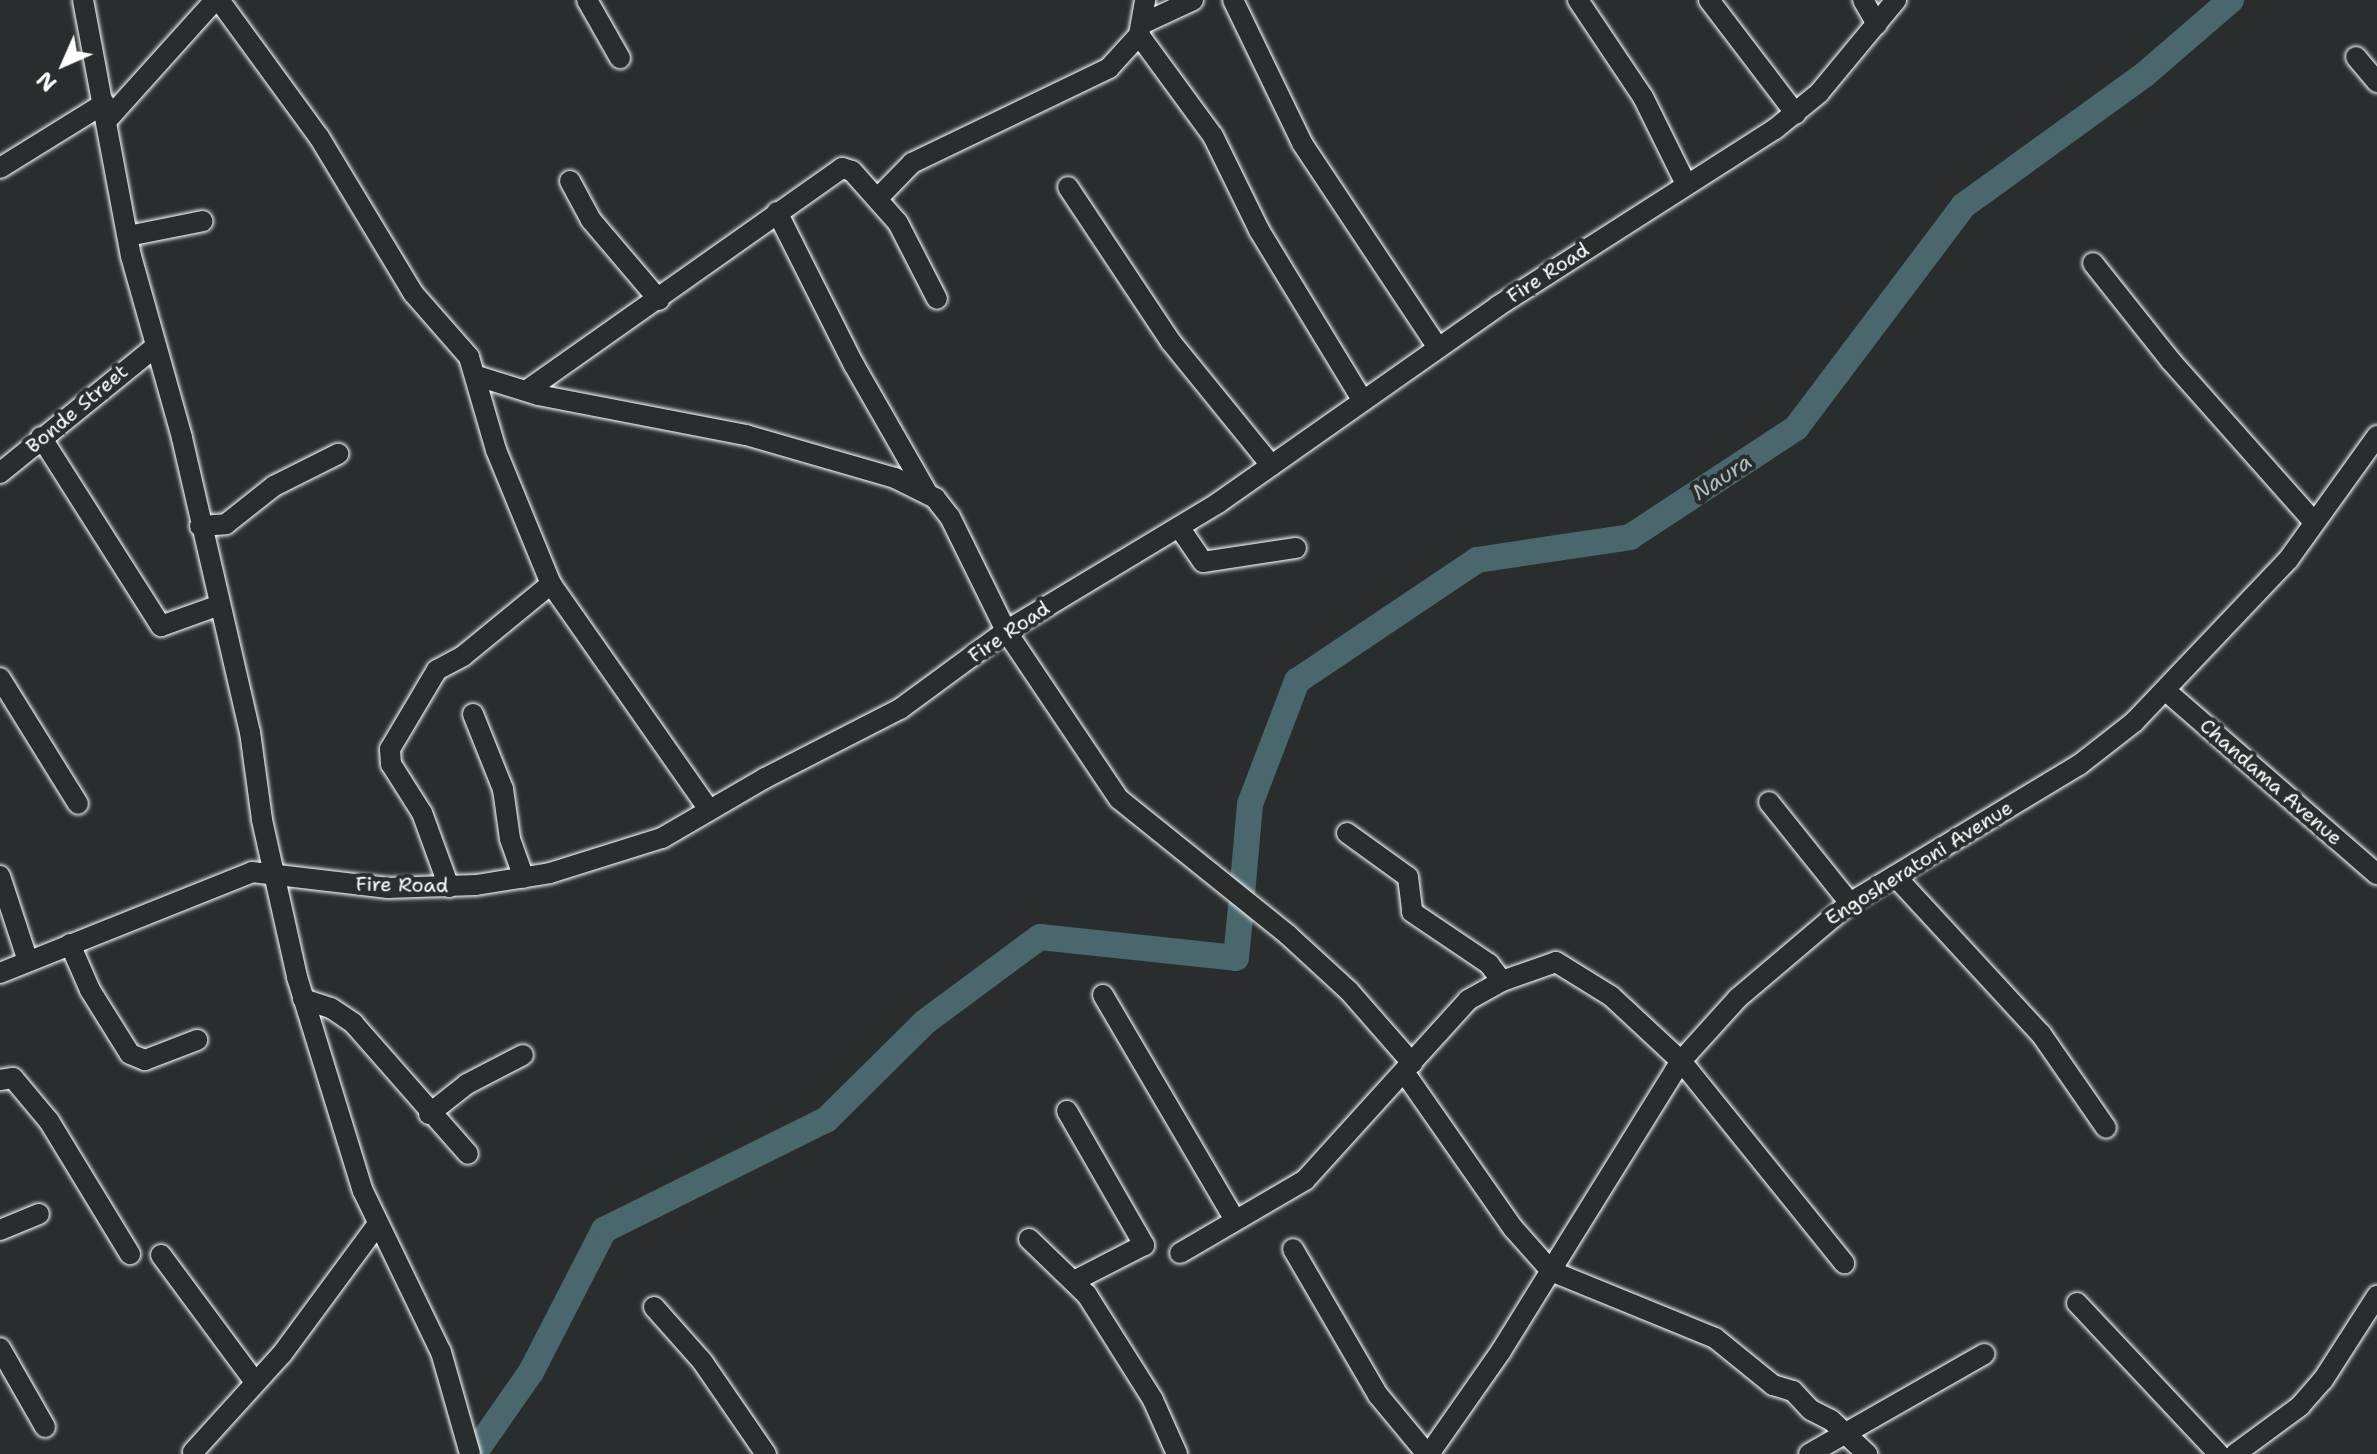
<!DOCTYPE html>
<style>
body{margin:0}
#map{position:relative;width:2377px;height:1454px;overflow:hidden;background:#2a2d2e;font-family:"Shantell Sans",sans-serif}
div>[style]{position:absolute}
.river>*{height:26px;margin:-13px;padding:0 13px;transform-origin:13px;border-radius:13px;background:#4a676e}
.roads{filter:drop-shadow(0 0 2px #fff) drop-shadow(0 0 2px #fff)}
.minor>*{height:20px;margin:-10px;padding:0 10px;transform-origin:10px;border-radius:10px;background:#2a2d2e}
span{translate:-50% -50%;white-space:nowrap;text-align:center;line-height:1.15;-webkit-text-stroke:8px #2a2d2e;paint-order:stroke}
.street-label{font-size:20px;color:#fff}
.water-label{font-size:22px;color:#aebbbe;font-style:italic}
.north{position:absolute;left:24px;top:24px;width:80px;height:80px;-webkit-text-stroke:6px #2a2d2e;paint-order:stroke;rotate:225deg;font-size:22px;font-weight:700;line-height:32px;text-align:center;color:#fff}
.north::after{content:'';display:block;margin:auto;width:28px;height:36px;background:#fff;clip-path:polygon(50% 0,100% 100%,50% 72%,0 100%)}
</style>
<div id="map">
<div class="river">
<i style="left:1242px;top:894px;width:90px;rotate:-84.9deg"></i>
<i style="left:1250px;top:804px;width:132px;rotate:-69.1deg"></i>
<i style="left:1297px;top:681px;width:217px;rotate:-33.9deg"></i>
<i style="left:1477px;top:560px;width:155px;rotate:-8.5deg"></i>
<i style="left:1630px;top:537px;width:199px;rotate:-33.3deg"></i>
<i style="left:1796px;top:428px;width:278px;rotate:-53deg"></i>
<i style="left:1963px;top:206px;width:223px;rotate:-35.9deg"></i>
<i style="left:2144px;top:75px;width:115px;rotate:-40.8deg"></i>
<i style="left:480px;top:1445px;width:89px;rotate:-55.1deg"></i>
<i style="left:531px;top:1372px;width:160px;rotate:-62.8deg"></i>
<i style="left:604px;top:1230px;width:248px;rotate:-26.4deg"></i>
<i style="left:826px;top:1120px;width:139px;rotate:-44.7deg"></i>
<i style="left:925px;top:1022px;width:143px;rotate:-36.5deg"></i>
<i style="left:1040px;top:937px;width:197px;rotate:6.1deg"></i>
<i style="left:1236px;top:958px;width:51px;rotate:-84.4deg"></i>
</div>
<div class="roads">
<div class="minor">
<i style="left:83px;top:0;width:260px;rotate:79.4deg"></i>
<i style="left:131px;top:256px;width:189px;rotate:74.3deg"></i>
<i style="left:182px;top:438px;width:302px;rotate:77deg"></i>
<i style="left:250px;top:732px;width:89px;rotate:82.2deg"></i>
<i style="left:262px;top:820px;width:161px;rotate:77.4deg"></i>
<i style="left:297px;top:977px;width:224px;rotate:72.9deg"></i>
<i style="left:363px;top:1191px;width:179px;rotate:64.2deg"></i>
<i style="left:441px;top:1352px;width:106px;rotate:74.1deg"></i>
<i style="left:219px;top:0;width:170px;rotate:53.9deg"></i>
<i style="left:319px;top:137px;width:182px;rotate:58.9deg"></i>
<i style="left:413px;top:293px;width:85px;rotate:48.8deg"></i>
<i style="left:469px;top:357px;width:97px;rotate:73.8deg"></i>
<i style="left:496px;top:450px;width:145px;rotate:67.7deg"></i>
<i style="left:551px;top:584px;width:276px;rotate:55deg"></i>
<i style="left:587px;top:0;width:67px;rotate:60.4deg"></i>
<i style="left:1233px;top:0;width:159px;rotate:64.2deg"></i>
<i style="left:1302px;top:143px;width:246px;rotate:56.4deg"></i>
<i style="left:1578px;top:0;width:117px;rotate:56.2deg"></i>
<i style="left:1643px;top:97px;width:97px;rotate:63.7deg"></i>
<i style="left:1709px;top:0;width:143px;rotate:52.7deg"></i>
<i style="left:1863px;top:0;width:28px;rotate:60deg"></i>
<i style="left:1144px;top:23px;width:54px;rotate:-25.1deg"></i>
<i style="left:1139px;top:35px;width:125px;rotate:53.8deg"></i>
<i style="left:1213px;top:136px;width:105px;rotate:63.9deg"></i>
<i style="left:1259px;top:230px;width:200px;rotate:58.7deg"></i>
<i style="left:2356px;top:57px;width:33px;rotate:50deg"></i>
<i style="left:108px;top:119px;width:160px;rotate:-48deg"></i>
<i style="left:0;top:168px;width:123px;rotate:-31.8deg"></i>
<i style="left:570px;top:181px;width:44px;rotate:61.7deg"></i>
<i style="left:591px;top:220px;width:105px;rotate:49.6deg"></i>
<i style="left:1068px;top:187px;width:186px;rotate:56.4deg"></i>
<i style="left:1171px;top:342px;width:159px;rotate:50.9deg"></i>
<i style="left:878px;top:198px;width:49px;rotate:-45.8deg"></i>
<i style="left:912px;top:163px;width:219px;rotate:-25.7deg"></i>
<i style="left:1109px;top:68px;width:45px;rotate:-47.7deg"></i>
<i style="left:1139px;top:35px;width:36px;rotate:-80deg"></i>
<i style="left:777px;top:212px;width:171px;rotate:63.3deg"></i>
<i style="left:854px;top:365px;width:149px;rotate:60.2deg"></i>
<i style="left:128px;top:236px;width:76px;rotate:-11.3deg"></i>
<i style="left:2093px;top:263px;width:125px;rotate:51.5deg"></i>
<i style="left:2171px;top:361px;width:214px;rotate:48.4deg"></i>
<i style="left:477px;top:376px;width:64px;rotate:17.3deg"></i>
<i style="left:538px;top:395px;width:212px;rotate:10.9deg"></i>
<i style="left:746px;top:435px;width:155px;rotate:16.1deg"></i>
<i style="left:895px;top:478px;width:45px;rotate:26.6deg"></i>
<i style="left:935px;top:498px;width:24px;rotate:52deg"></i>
<i style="left:950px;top:517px;width:127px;rotate:63.8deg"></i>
<i style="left:1006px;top:631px;width:202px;rotate:56.1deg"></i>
<i style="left:1119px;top:799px;width:217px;rotate:38.8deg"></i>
<i style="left:1288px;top:935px;width:83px;rotate:42.6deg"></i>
<i style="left:1349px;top:991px;width:96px;rotate:48.8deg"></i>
<i style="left:526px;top:391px;width:387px;rotate:-35.2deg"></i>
<i style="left:842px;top:168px;width:10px;rotate:17deg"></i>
<i style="left:852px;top:171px;width:69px;rotate:48.5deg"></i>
<i style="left:898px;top:223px;width:85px;rotate:62.8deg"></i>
<i style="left:41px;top:437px;width:224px;rotate:57.6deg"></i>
<i style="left:161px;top:626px;width:59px;rotate:-19.7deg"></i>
<i style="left:0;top:473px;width:200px;rotate:-39.1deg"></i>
<i style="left:200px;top:526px;width:26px;rotate:-4deg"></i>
<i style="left:226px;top:524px;width:61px;rotate:-38.4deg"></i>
<i style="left:274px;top:486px;width:72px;rotate:-26.6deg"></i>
<i style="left:1179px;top:527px;width:42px;rotate:55.6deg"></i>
<i style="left:1203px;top:562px;width:94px;rotate:-8.6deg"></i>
<i style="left:0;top:678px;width:148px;rotate:58.2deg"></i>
<i style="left:2165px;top:690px;width:281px;rotate:41deg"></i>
<i style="left:473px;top:714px;width:81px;rotate:68.2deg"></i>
<i style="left:503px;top:789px;width:50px;rotate:82deg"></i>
<i style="left:510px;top:839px;width:41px;rotate:70.3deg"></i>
<i style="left:1769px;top:802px;width:129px;rotate:51.3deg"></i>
<i style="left:1347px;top:833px;width:75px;rotate:35.8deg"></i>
<i style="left:1408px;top:877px;width:35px;rotate:83deg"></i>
<i style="left:1412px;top:912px;width:93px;rotate:34deg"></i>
<i style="left:1489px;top:964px;width:21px;rotate:53deg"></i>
<i style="left:0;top:876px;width:89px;rotate:71.8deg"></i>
<i style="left:1895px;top:876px;width:215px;rotate:47.3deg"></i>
<i style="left:2041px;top:1034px;width:114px;rotate:55.3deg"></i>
<i style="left:449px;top:887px;width:79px;rotate:-110deg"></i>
<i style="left:422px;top:813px;width:58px;rotate:-122.3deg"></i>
<i style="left:391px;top:764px;width:15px;rotate:-94deg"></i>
<i style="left:390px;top:749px;width:92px;rotate:-59.3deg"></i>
<i style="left:437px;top:670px;width:30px;rotate:-28deg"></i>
<i style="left:463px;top:656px;width:114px;rotate:-39.3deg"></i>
<i style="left:70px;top:944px;width:50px;rotate:66.5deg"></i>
<i style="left:90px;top:990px;width:75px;rotate:58deg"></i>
<i style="left:130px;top:1054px;width:16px;rotate:22deg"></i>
<i style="left:145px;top:1060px;width:56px;rotate:-21deg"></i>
<i style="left:0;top:973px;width:271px;rotate:-21.8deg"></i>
<i style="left:252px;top:872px;width:137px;rotate:6.7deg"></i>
<i style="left:388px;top:888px;width:88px;rotate:-2deg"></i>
<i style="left:476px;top:885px;width:75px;rotate:-9.2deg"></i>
<i style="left:550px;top:873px;width:117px;rotate:-17.4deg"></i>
<i style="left:662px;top:838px;width:119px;rotate:-30.2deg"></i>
<i style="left:765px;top:778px;width:152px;rotate:-27.1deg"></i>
<i style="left:900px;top:709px;width:132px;rotate:-36.3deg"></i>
<i style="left:1006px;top:631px;width:248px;rotate:-31.1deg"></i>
<i style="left:1218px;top:503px;width:342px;rotate:-35.1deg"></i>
<i style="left:1498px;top:306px;width:329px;rotate:-32.6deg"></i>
<i style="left:1775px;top:129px;width:57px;rotate:-39.3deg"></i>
<i style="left:1819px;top:93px;width:121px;rotate:-50.4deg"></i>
<i style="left:1103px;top:995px;width:261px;rotate:59.6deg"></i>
<i style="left:303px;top:999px;width:29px;rotate:18deg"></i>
<i style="left:331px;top:1008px;width:27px;rotate:34deg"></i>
<i style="left:353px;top:1023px;width:174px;rotate:48.7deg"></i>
<i style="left:1404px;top:1072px;width:190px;rotate:55.1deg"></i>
<i style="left:1513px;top:1228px;width:57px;rotate:48.5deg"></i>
<i style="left:1551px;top:1271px;width:177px;rotate:22.2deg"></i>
<i style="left:1715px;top:1338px;width:75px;rotate:39deg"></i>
<i style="left:1773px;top:1385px;width:21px;rotate:17deg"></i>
<i style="left:1793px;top:1391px;width:26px;rotate:47deg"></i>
<i style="left:1811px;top:1410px;width:22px;rotate:27deg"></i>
<i style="left:1831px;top:1420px;width:50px;rotate:43.4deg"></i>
<i style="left:0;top:1080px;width:13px;rotate:-9deg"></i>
<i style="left:13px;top:1078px;width:56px;rotate:50.1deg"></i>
<i style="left:49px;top:1121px;width:156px;rotate:58.7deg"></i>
<i style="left:1067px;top:1111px;width:155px;rotate:60.1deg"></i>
<i style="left:1144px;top:1245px;width:79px;rotate:152.8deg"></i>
<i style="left:429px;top:1114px;width:48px;rotate:-38.3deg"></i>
<i style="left:467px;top:1084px;width:63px;rotate:-27.4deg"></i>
<i style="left:0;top:1230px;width:42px;rotate:-22.3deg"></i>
<i style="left:1029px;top:1239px;width:81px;rotate:44deg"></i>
<i style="left:1087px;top:1295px;width:124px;rotate:57.8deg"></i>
<i style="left:1153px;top:1400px;width:59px;rotate:66deg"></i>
<i style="left:1293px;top:1249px;width:169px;rotate:59.8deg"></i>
<i style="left:1378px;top:1395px;width:77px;rotate:50.3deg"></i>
<i style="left:1180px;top:1253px;width:145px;rotate:-30.3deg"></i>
<i style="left:1305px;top:1180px;width:243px;rotate:-47.8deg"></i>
<i style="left:1468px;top:1000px;width:39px;rotate:-29deg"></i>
<i style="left:1502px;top:981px;width:57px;rotate:-19.4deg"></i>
<i style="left:1556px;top:962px;width:65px;rotate:31.7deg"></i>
<i style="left:1611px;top:996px;width:96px;rotate:42.9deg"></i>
<i style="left:1681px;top:1061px;width:260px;rotate:51.1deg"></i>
<i style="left:161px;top:1255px;width:158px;rotate:53.5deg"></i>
<i style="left:2077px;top:1303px;width:207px;rotate:46.8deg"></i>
<i style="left:654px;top:1307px;width:72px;rotate:48.4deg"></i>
<i style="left:702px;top:1361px;width:113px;rotate:55.5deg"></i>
<i style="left:0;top:1348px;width:91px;rotate:60.3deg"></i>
<i style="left:193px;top:1452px;width:132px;rotate:-47.8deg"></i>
<i style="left:282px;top:1354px;width:160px;rotate:-53.6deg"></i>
<i style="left:1429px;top:1454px;width:126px;rotate:-55deg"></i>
<i style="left:1501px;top:1351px;width:341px;rotate:-58.2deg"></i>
<i style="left:1681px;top:1061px;width:85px;rotate:-47.9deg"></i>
<i style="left:1738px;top:998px;width:147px;rotate:-40.3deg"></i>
<i style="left:1850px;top:903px;width:267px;rotate:-31.1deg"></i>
<i style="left:2079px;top:765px;width:70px;rotate:-38deg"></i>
<i style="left:2134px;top:722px;width:224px;rotate:-46.5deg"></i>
<i style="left:2288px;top:560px;width:153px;rotate:-54.3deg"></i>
<i style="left:1809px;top:1454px;width:202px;rotate:-29.7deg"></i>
<i style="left:2235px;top:1454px;width:81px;rotate:-36.4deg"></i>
<i style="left:2300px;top:1406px;width:35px;rotate:-49deg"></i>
<i style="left:2323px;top:1380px;width:100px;rotate:-57.3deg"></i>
</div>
</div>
<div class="street-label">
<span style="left:1548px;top:273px;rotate:-33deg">Fire Road</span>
<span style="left:77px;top:409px;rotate:-40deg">Bonde Street</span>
<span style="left:1009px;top:632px;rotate:-34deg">Fire Road</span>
<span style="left:2271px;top:782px;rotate:41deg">Chandama Avenue</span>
<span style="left:1919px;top:863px;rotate:-32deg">Engosheratoni Avenue</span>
<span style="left:402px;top:885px;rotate:1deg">Fire Road</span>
</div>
<div class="water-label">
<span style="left:1722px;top:477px;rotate:-33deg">Naura</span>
</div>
<div class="north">N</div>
</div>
